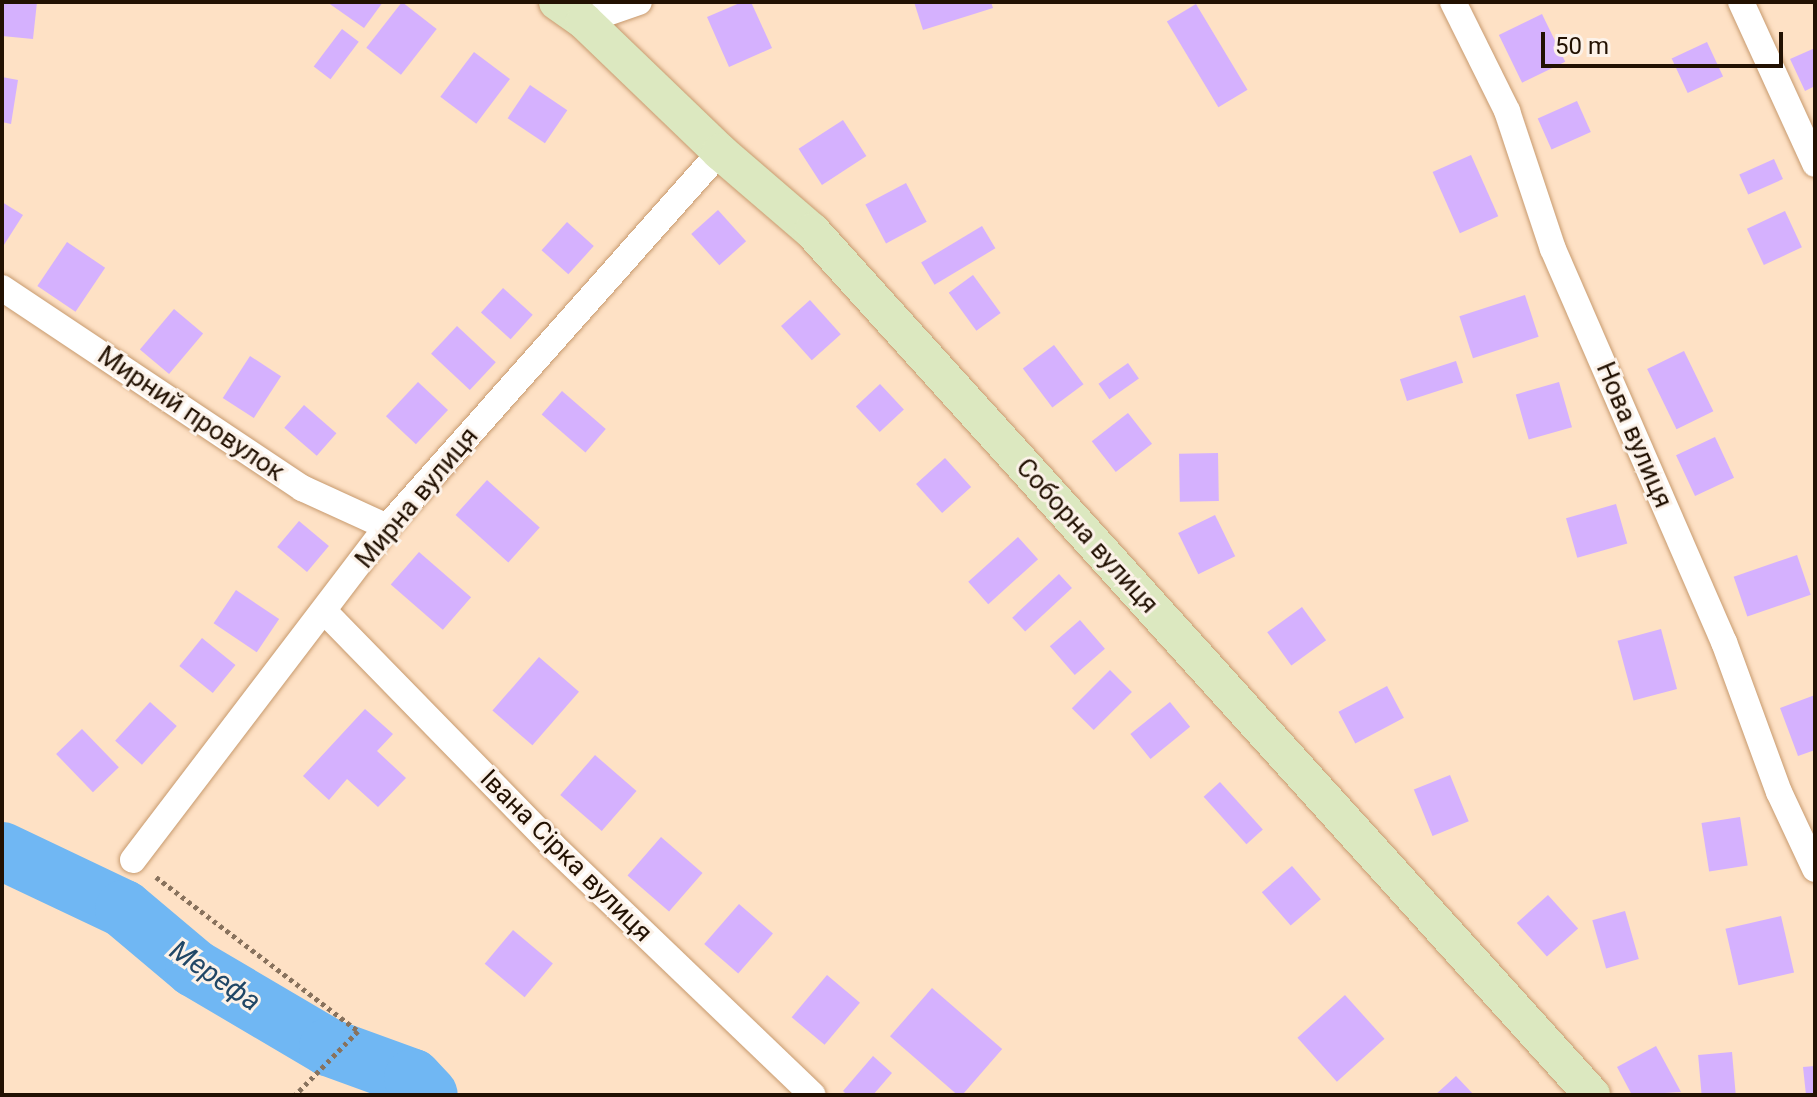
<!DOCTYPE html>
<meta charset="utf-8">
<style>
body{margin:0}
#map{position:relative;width:1817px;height:1097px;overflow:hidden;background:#fee1c5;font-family:Roboto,sans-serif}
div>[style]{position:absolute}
.river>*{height:58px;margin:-29px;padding:0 29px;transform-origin:29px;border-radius:29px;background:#70b7f3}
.building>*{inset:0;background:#d5b1fe;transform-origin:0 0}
.path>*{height:5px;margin-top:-2.5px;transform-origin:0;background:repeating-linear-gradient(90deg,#88725d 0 4px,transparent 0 8px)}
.roads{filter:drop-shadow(0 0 2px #c79a6e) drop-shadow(0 0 2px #c79a6e)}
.street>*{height:26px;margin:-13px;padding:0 13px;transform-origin:13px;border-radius:13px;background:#fff}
.secondary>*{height:36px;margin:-18px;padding:0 18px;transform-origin:18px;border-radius:18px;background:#dce8c0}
span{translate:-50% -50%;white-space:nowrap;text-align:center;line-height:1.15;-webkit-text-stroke:6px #fcf2e9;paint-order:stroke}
.street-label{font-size:26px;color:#221102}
.water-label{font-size:28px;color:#214766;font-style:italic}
.frame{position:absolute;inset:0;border:4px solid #221102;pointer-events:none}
.scale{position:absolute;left:1541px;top:32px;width:242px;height:36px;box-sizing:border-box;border:4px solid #221102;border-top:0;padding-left:10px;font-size:24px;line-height:28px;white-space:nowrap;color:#221102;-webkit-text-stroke:6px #fcf2e9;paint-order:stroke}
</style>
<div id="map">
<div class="river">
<i style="left:2px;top:851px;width:135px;rotate:25.4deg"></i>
<i style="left:124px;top:909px;width:92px;rotate:40.1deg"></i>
<i style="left:194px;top:968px;width:156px;rotate:30.5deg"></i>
<i style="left:328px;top:1047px;width:90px;rotate:20deg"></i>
<i style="left:413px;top:1078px;width:23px;rotate:47deg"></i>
</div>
<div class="building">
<i style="clip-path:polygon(2px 2px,37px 2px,33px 39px,2px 36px)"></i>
<i style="clip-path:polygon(327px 2px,383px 2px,364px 28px)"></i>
<i style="left:402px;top:2px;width:44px;height:58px;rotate:38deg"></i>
<i style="clip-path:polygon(742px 2px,751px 2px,772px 48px,729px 67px,707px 17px)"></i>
<i style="clip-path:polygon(914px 2px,991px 2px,993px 8px,923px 30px)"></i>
<i style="left:1196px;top:4px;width:100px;height:34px;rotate:59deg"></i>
<i style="left:1542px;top:14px;width:53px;height:48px;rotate:64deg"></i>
<i style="left:342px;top:29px;width:21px;height:47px;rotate:37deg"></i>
<i style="left:1707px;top:42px;width:38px;height:39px;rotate:65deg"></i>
<i style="clip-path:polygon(1815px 48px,1815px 86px,1805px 91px,1790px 59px)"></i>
<i style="left:474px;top:52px;width:45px;height:56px;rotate:37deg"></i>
<i style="clip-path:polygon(2px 77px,18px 80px,11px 124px,2px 122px)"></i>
<i style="left:530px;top:85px;width:45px;height:40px;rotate:34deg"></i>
<i style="left:1577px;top:101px;width:34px;height:43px;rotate:66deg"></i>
<i style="left:843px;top:120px;width:43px;height:53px;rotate:57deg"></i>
<i style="left:1471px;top:155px;width:67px;height:42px;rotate:66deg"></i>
<i style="left:1774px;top:159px;width:22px;height:38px;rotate:66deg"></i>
<i style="left:906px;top:183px;width:44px;height:46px;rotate:62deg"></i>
<i style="clip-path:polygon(2px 202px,23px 215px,2px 248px)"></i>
<i style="left:718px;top:210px;width:42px;height:36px;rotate:48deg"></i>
<i style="left:1785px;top:211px;width:40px;height:42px;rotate:65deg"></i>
<i style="left:567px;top:222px;width:36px;height:38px;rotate:42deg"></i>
<i style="left:982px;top:226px;width:26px;height:71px;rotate:59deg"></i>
<i style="left:67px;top:242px;width:46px;height:53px;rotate:34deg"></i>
<i style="left:973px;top:275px;width:47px;height:30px;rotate:54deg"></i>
<i style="left:503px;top:288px;width:40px;height:33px;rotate:42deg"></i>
<i style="left:1525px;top:295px;width:44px;height:69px;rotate:72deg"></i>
<i style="left:810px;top:300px;width:46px;height:39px;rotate:48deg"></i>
<i style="left:174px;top:309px;width:38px;height:53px;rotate:40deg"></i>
<i style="left:457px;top:326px;width:53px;height:38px;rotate:43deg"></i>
<i style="left:1054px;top:345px;width:49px;height:39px;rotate:53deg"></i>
<i style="left:1684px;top:351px;width:67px;height:41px;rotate:64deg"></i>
<i style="left:250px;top:356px;width:37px;height:50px;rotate:33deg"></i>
<i style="left:1456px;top:361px;width:23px;height:59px;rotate:72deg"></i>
<i style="left:1128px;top:363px;width:19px;height:36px;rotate:55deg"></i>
<i style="left:418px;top:382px;width:41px;height:47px;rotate:43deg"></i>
<i style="left:1559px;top:382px;width:47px;height:45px;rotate:74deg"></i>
<i style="left:880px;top:384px;width:35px;height:33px;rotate:47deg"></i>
<i style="left:562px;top:391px;width:58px;height:31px;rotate:41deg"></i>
<i style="left:304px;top:405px;width:43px;height:30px;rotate:41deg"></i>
<i style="left:1128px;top:413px;width:39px;height:46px;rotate:52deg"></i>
<i style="left:1715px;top:437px;width:45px;height:43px;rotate:65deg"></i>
<i style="left:1218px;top:453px;width:48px;height:39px;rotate:89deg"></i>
<i style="left:945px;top:458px;width:39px;height:39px;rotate:48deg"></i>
<i style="left:487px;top:480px;width:71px;height:47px;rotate:42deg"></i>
<i style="left:1616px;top:504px;width:41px;height:52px;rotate:74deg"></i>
<i style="left:1215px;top:515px;width:46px;height:41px;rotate:64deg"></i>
<i style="left:299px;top:521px;width:39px;height:34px;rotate:40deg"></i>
<i style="left:1018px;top:537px;width:30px;height:67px;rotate:48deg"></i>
<i style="left:419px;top:552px;width:69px;height:43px;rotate:41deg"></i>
<i style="left:1797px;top:555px;width:42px;height:67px;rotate:71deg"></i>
<i style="left:1059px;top:574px;width:19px;height:64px;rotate:47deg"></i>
<i style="left:236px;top:590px;width:52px;height:40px;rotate:34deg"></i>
<i style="left:1302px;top:607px;width:41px;height:43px;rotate:54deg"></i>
<i style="left:1080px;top:620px;width:38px;height:40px;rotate:49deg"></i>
<i style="left:1661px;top:629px;width:62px;height:45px;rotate:75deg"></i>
<i style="left:202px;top:638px;width:43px;height:36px;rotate:39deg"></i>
<i style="left:539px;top:657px;width:53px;height:71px;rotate:41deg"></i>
<i style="left:1110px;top:670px;width:31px;height:54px;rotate:45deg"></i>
<i style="left:1387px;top:686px;width:36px;height:55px;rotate:62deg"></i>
<i style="clip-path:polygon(1815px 695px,1815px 750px,1798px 756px,1780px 708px)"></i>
<i style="left:150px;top:702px;width:36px;height:52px;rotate:42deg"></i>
<i style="left:1170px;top:702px;width:32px;height:51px;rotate:51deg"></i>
<i style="clip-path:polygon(365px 709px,393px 734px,377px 751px,406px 778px,378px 807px,347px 779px,329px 800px,303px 776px)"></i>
<i style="left:82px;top:729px;width:53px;height:36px;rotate:46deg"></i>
<i style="left:595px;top:755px;width:55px;height:53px;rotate:41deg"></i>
<i style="left:1450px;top:775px;width:50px;height:39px;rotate:68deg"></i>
<i style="left:1220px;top:782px;width:64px;height:22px;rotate:48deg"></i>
<i style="left:1740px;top:817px;width:49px;height:39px;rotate:81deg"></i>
<i style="left:661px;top:837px;width:55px;height:51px;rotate:41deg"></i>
<i style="left:1292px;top:866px;width:44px;height:40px;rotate:49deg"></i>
<i style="left:1548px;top:895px;width:45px;height:42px;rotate:48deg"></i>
<i style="left:739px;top:904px;width:45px;height:53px;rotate:41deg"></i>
<i style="left:1625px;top:911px;width:50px;height:34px;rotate:74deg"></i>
<i style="left:1781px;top:916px;width:58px;height:57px;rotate:77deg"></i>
<i style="left:513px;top:930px;width:52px;height:44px;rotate:40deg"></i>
<i style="left:827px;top:975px;width:43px;height:55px;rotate:40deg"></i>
<i style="left:932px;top:988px;width:93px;height:64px;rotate:41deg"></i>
<i style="left:1345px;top:995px;width:59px;height:64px;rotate:48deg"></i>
<i style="clip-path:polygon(1656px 1046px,1681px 1092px,1632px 1095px,1617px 1067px)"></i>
<i style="left:1732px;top:1052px;width:43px;height:34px;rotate:85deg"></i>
<i style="clip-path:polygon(873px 1056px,892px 1073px,873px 1095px,847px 1095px,843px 1091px)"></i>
<i style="clip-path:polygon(1815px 1066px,1815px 1095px,1806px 1095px,1803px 1067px)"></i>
<i style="clip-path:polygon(1456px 1076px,1474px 1095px,1435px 1095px)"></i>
</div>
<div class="path">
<i style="left:156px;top:877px;width:254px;rotate:37.3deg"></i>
<i style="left:358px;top:1031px;width:90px;rotate:134.5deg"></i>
</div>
<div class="roads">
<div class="street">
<i style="left:1453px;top:2px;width:122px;rotate:63.6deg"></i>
<i style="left:1507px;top:111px;width:145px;rotate:71.6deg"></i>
<i style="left:1553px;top:249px;width:429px;rotate:66.5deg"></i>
<i style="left:1724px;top:642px;width:160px;rotate:69.9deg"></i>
<i style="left:1779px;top:792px;width:85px;rotate:64.9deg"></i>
<i style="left:1741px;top:2px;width:178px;rotate:65.4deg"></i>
<i style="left:584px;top:21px;width:58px;rotate:-19.1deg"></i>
<i style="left:2px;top:288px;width:361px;rotate:33.7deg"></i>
<i style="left:302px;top:488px;width:94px;rotate:24.6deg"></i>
<i style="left:324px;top:611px;width:327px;rotate:45.7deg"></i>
<i style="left:552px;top:845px;width:361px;rotate:43.8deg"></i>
<i style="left:133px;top:860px;width:419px;rotate:-52.7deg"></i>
<i style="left:387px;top:527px;width:502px;rotate:-48.39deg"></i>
</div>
<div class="secondary">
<i style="left:557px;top:2px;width:33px;rotate:35deg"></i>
<i style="left:584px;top:21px;width:189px;rotate:43.9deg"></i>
<i style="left:720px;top:152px;width:121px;rotate:40.7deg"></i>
<i style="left:812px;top:231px;width:1164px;rotate:47.92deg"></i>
</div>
</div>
<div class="street-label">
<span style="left:191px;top:414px;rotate:34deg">Мирний провулок</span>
<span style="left:1634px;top:435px;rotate:67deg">Нова вулиця</span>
<span style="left:417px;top:498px;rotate:-50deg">Мирна вулиця</span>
<span style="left:1087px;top:536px;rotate:48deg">Соборна вулиця</span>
<span style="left:566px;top:856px;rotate:45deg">Івана Сірка вулиця</span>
</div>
<div class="water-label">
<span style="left:215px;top:976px;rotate:34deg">Мерефа</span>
</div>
<div class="frame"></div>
<div class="scale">50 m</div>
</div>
